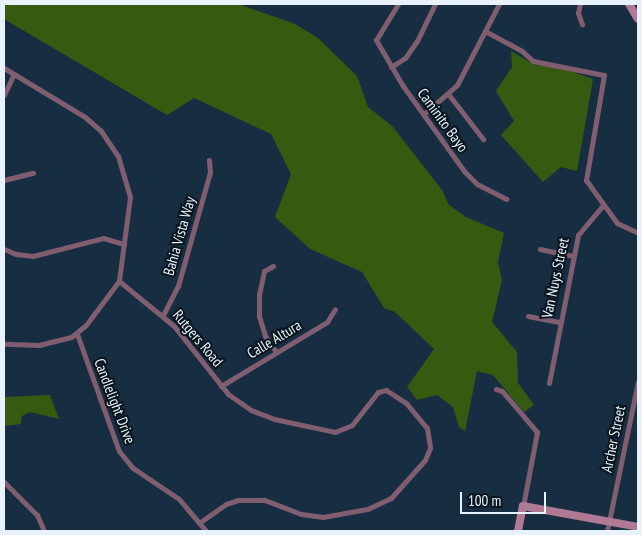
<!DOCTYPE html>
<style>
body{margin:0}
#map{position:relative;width:642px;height:535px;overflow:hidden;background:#172e42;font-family:"PT Sans Narrow",sans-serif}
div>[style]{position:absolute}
.green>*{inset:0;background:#365b10}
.street>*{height:5px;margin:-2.5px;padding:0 2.5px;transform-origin:2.5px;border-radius:2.5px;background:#805e6f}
.secondary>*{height:8px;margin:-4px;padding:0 4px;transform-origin:4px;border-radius:4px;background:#b07a95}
span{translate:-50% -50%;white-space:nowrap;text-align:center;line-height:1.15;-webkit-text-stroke:4px #0b151e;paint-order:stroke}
.street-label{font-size:15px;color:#e7f2fd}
.frame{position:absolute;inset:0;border:5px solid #e7f2fd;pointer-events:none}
.scale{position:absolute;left:460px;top:492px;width:86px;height:22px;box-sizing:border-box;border:2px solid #e7f2fd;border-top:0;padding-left:6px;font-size:15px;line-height:18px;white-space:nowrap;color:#e7f2fd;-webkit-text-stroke:4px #0b151e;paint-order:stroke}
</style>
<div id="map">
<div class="green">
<i style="clip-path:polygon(4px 4px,238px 4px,295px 24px,318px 38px,357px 76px,368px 107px,393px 127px,442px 190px,449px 205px,466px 217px,504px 233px,498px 262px,502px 280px,492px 322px,517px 352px,518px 383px,534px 405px,524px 412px,493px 375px,477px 371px,465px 431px,459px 427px,453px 407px,437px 395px,417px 400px,407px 387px,434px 349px,395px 312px,384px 308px,362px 272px,310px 249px,275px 217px,291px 174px,271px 134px,194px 98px,167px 115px,4px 19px)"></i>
<i style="clip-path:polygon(511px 51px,535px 65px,561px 68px,593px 79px,577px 171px,561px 167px,543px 182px,501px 135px,514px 121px,496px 91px,512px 67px)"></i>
<i style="clip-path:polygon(50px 395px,59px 419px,30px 412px,22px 416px,21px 424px,4px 426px,4px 397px)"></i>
</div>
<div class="street">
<i style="left:398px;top:4px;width:42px;rotate:121.4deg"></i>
<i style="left:376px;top:40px;width:53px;rotate:59.6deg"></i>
<i style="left:403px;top:86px;width:105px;rotate:54.3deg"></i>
<i style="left:464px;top:171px;width:18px;rotate:45deg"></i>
<i style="left:477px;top:184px;width:33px;rotate:27deg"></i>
<i style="left:580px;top:4px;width:9px;rotate:103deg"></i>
<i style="left:578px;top:13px;width:12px;rotate:70deg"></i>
<i style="left:485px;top:31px;width:42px;rotate:28.4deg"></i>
<i style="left:522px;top:51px;width:15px;rotate:42deg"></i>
<i style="left:533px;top:61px;width:72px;rotate:11.2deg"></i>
<i style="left:604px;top:75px;width:107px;rotate:99.7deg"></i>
<i style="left:586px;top:180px;width:53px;rotate:54.2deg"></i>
<i style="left:617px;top:223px;width:23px;rotate:25deg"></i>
<i style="left:391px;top:67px;width:17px;rotate:-33deg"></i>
<i style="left:405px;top:58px;width:21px;rotate:-55deg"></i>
<i style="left:417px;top:41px;width:41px;rotate:-64.1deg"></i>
<i style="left:4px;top:68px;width:95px;rotate:31.2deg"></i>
<i style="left:85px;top:117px;width:21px;rotate:41deg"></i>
<i style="left:101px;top:131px;width:30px;rotate:56deg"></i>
<i style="left:118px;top:156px;width:43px;rotate:73.7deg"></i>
<i style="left:130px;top:197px;width:85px;rotate:97.5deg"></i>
<i style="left:119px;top:281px;width:55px;rotate:126.9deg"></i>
<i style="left:86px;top:325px;width:19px;rotate:141deg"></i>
<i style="left:71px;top:337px;width:32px;rotate:166deg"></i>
<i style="left:40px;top:345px;width:36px;rotate:-178deg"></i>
<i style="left:4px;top:95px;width:23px;rotate:-65deg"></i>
<i style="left:449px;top:95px;width:56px;rotate:52.3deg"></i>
<i style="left:424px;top:114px;width:44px;rotate:-41.3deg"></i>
<i style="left:457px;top:85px;width:91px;rotate:-62.6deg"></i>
<i style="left:4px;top:180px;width:30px;rotate:-14deg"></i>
<i style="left:4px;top:249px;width:13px;rotate:23deg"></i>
<i style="left:16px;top:254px;width:17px;rotate:7deg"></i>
<i style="left:33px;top:256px;width:72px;rotate:-14.4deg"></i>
<i style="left:103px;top:238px;width:22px;rotate:16deg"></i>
<i style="left:540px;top:249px;width:33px;rotate:12deg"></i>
<i style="left:273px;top:266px;width:10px;rotate:151deg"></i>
<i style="left:264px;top:271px;width:24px;rotate:102deg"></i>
<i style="left:259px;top:294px;width:22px;rotate:90deg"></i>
<i style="left:259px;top:316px;width:21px;rotate:73deg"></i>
<i style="left:265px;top:336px;width:19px;rotate:55deg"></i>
<i style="left:119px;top:281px;width:71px;rotate:39.3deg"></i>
<i style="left:174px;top:326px;width:87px;rotate:51.5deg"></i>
<i style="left:228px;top:394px;width:28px;rotate:35deg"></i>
<i style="left:251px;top:410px;width:25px;rotate:21deg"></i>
<i style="left:274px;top:419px;width:62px;rotate:12deg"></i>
<i style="left:335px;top:432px;width:18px;rotate:-22deg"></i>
<i style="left:352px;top:425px;width:42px;rotate:-51.8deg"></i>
<i style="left:378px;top:392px;width:8px;rotate:-14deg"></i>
<i style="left:386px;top:390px;width:24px;rotate:33deg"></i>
<i style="left:406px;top:403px;width:33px;rotate:50deg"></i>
<i style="left:427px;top:428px;width:20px;rotate:81deg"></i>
<i style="left:430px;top:448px;width:13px;rotate:113deg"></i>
<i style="left:425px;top:460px;width:51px;rotate:131.8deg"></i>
<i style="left:391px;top:498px;width:26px;rotate:155deg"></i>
<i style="left:367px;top:509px;width:45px;rotate:169.7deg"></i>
<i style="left:323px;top:517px;width:22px;rotate:-172deg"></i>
<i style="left:301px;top:514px;width:40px;rotate:-159deg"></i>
<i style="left:264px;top:500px;width:26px;rotate:180deg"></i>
<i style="left:238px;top:500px;width:13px;rotate:162deg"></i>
<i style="left:226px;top:504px;width:33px;rotate:145deg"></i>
<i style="left:163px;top:315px;width:33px;rotate:-63deg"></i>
<i style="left:178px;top:286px;width:118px;rotate:-74.3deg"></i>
<i style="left:210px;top:172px;width:12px;rotate:-95deg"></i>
<i style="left:528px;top:316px;width:33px;rotate:11deg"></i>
<i style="left:77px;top:334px;width:124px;rotate:70.3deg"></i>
<i style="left:119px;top:451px;width:22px;rotate:51deg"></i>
<i style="left:133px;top:468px;width:55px;rotate:34deg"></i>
<i style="left:179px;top:499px;width:42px;rotate:49.8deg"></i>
<i style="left:549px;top:383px;width:151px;rotate:-78.9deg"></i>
<i style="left:578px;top:235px;width:39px;rotate:-50deg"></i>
<i style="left:221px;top:386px;width:124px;rotate:-31.1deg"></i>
<i style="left:327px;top:322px;width:15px;rotate:-58deg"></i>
<i style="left:496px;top:389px;width:6px;rotate:18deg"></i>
<i style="left:502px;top:391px;width:54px;rotate:49.5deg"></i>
<i style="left:537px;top:432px;width:75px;rotate:100.7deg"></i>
<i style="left:4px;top:482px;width:47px;rotate:45deg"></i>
<i style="left:37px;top:515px;width:17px;rotate:66deg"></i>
<i style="left:607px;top:531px;width:153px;rotate:-78.3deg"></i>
</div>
<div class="secondary">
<i style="left:629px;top:4px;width:17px;rotate:59deg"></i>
<i style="left:518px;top:531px;width:25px;rotate:-79deg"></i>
<i style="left:523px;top:506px;width:117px;rotate:10.3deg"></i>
</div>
<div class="street-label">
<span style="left:443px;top:120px;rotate:54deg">Caminito Bayo</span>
<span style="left:179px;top:236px;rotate:-74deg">Bahia Vista Way</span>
<span style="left:555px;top:278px;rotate:-78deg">Van Nuys Street</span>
<span style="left:198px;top:338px;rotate:50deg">Rutgers Road</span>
<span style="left:274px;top:339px;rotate:-31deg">Calle Altura</span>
<span style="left:115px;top:401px;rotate:69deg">Candlelight Drive</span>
<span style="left:613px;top:439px;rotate:-78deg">Archer Street</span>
</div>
<div class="frame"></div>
<div class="scale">100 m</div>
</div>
